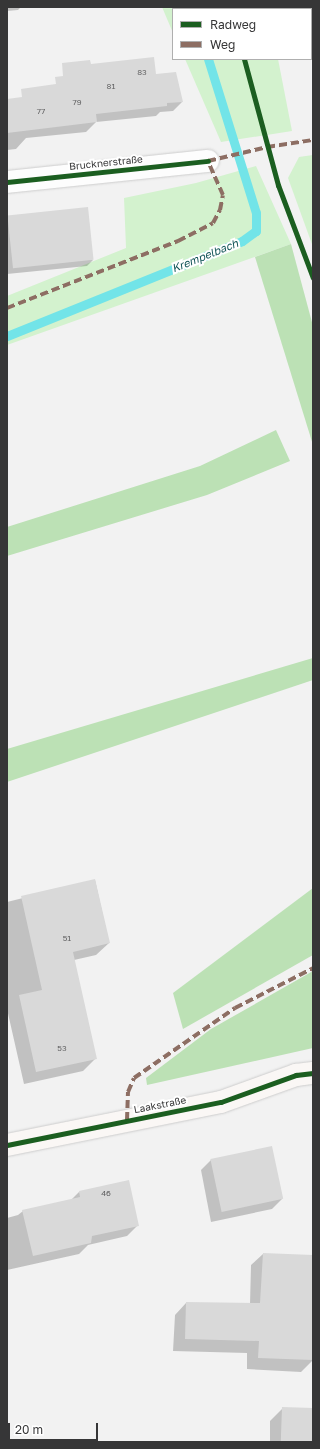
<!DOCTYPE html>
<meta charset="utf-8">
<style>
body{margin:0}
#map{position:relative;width:320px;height:1449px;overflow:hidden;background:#f2f2f2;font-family:"Golos Text",sans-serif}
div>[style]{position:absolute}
.green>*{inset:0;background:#d3f2ce}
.forest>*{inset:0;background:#bce1b5}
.shadow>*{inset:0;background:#0003}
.stream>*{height:9px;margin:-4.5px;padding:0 4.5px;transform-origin:4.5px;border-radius:4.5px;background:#72e4e8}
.building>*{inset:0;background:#d9d9d9;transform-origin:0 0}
.roads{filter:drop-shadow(0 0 1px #cdcdcd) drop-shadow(0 0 1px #cdcdcd)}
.street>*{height:22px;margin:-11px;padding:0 11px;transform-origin:11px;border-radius:11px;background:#fdfdfd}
.secondary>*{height:22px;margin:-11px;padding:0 11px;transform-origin:11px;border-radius:11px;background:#faf7f5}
.quiet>*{height:4px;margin-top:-2px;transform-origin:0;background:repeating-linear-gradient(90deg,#8d6e63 0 8px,transparent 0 12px)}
.cycleway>*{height:5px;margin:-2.5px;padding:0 2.5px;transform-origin:2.5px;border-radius:2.5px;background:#1b5e20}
span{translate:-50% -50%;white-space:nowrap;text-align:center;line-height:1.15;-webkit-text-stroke:4px #fff;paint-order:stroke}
.number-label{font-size:8px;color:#616162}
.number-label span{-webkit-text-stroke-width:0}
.street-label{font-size:10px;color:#363637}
.water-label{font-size:11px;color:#115457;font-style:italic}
.frame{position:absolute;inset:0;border:8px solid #363637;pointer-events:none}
.legend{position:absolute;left:172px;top:8px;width:140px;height:52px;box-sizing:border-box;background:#fff;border:1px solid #afafaf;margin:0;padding:5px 7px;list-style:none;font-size:12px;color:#363637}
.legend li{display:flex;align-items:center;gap:8px;height:20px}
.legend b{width:20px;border:1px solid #afafaf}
.scale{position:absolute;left:8px;top:1423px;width:90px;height:18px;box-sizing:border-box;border:2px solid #363637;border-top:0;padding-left:5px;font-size:12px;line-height:14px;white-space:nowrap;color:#363637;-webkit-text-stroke:3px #fff;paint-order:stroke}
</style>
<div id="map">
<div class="green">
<i style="clip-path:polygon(162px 7px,268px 7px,269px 9px,173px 9px,173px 33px)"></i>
<i style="clip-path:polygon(185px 59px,278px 59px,292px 131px,221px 142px)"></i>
<i style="clip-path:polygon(313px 155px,313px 247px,288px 178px,299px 157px)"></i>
<i style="clip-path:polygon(256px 166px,291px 244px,7px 345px,7px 296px,126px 248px,124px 198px,196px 183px)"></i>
</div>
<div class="forest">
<i style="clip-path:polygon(291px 244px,313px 326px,313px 445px,255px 257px)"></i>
<i style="clip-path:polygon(276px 430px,290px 461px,207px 495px,7px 556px,7px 527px,200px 466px)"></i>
<i style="clip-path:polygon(313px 658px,313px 680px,7px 782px,7px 749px)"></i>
<i style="clip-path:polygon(313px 888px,313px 955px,183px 1029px,173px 993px)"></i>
<i style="clip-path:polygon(313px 971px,313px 1048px,147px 1085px,146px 1078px,211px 1029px)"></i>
</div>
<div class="shadow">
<i style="clip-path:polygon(7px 7px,21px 7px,18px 10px,7px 11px)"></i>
<i style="clip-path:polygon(7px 100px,182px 102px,173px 111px,160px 112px,156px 116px,96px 122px,86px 132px,26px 138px,16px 149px,7px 150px)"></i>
<i style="clip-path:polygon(7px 217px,93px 260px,87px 266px,7px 274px)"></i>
<i style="clip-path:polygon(95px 880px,109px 943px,96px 955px,74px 960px,96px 1058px,83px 1071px,24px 1084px,7px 1009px,7px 902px)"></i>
<i style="clip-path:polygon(211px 1160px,282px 1199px,272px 1209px,211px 1222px,201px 1170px)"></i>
<i style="clip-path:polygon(79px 1192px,138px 1225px,127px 1236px,88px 1245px,79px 1254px,7px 1270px,7px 1218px,18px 1215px,23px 1211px,71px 1200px)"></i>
<i style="clip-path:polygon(263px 1254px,313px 1256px,313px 1360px,301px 1372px,247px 1369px,247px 1353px,173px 1351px,175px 1315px,186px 1303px,250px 1304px,251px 1265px)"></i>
<i style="clip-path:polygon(283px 1408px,313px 1409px,313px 1442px,270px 1442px,270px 1421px)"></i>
</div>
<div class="stream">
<i style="left:192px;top:7px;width:2px;rotate:63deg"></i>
<i style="left:7px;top:336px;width:253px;rotate:-22deg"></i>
<i style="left:242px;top:241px;width:17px;rotate:-36deg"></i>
<i style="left:256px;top:231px;width:18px;rotate:-90deg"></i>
<i style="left:256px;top:213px;width:161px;rotate:-107.3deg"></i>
</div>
<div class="building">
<i style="clip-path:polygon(154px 57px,156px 74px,176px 72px,183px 102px,167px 103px,167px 106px,96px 114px,97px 122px,7px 133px,7px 99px,22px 97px,21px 89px,56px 84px,55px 77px,63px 76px,62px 63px,90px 60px,91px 64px)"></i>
<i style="left:88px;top:207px;width:53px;height:81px;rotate:84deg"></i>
<i style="clip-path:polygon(95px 879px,110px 943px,73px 952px,97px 1059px,36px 1072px,19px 995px,42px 990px,21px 896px)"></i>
<i style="left:272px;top:1146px;width:54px;height:63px;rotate:78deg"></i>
<i style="clip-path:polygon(129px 1180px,139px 1226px,92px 1236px,91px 1243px,33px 1256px,22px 1210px,80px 1197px,79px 1191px)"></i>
<i style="clip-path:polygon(263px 1253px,313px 1255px,313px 1360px,258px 1358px,259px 1341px,185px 1339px,186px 1302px,260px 1303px)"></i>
<i style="left:282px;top:1407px;width:31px;height:35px;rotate:2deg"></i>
</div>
<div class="roads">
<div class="street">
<i style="left:7px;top:182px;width:202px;rotate:-6deg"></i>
</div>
<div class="secondary">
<i style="left:7px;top:1145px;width:218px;rotate:-11.4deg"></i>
<i style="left:221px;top:1102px;width:80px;rotate:-19.8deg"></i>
<i style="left:296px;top:1075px;width:17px;rotate:-7deg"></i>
</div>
</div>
<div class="quiet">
<i style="left:228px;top:7px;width:2px;rotate:63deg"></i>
<i style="left:7px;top:308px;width:184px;rotate:-21.4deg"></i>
<i style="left:178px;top:241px;width:39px;rotate:-27deg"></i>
<i style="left:213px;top:223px;width:15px;rotate:-62deg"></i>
<i style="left:220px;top:210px;width:15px;rotate:-79deg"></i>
<i style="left:223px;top:195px;width:37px;rotate:-114deg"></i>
<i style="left:208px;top:161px;width:61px;rotate:-13.3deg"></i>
<i style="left:267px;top:147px;width:47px;rotate:-8.7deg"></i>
<i style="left:127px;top:1120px;width:28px;rotate:-88deg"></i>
<i style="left:128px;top:1092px;width:15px;rotate:-67deg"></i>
<i style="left:134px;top:1078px;width:123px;rotate:-34.7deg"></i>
<i style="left:235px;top:1008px;width:88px;rotate:-27.1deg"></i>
</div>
<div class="cycleway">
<i style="left:244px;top:59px;width:131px;rotate:74.9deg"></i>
<i style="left:278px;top:185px;width:99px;rotate:69.4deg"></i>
<i style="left:7px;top:182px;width:202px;rotate:-6deg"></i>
<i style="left:7px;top:1145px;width:218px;rotate:-11.4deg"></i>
<i style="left:221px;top:1102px;width:80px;rotate:-19.8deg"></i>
<i style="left:296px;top:1075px;width:17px;rotate:-7deg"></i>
</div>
<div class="number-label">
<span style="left:142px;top:73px">83</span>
<span style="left:111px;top:87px">81</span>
<span style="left:77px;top:103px">79</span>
<span style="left:41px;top:112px">77</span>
<span style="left:67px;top:939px">51</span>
<span style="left:62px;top:1049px">53</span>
<span style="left:106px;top:1194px">46</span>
</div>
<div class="street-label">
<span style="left:106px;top:163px;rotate:-6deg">Brucknerstraße</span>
<span style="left:160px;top:1105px;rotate:-11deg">Laakstraße</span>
</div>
<div class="water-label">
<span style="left:205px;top:256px;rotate:-22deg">Krempelbach</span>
</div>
<div class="frame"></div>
<ul class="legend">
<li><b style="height:5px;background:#1b5e20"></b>Radweg</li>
<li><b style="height:5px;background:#8d6e63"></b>Weg</li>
</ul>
<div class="scale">20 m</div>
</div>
